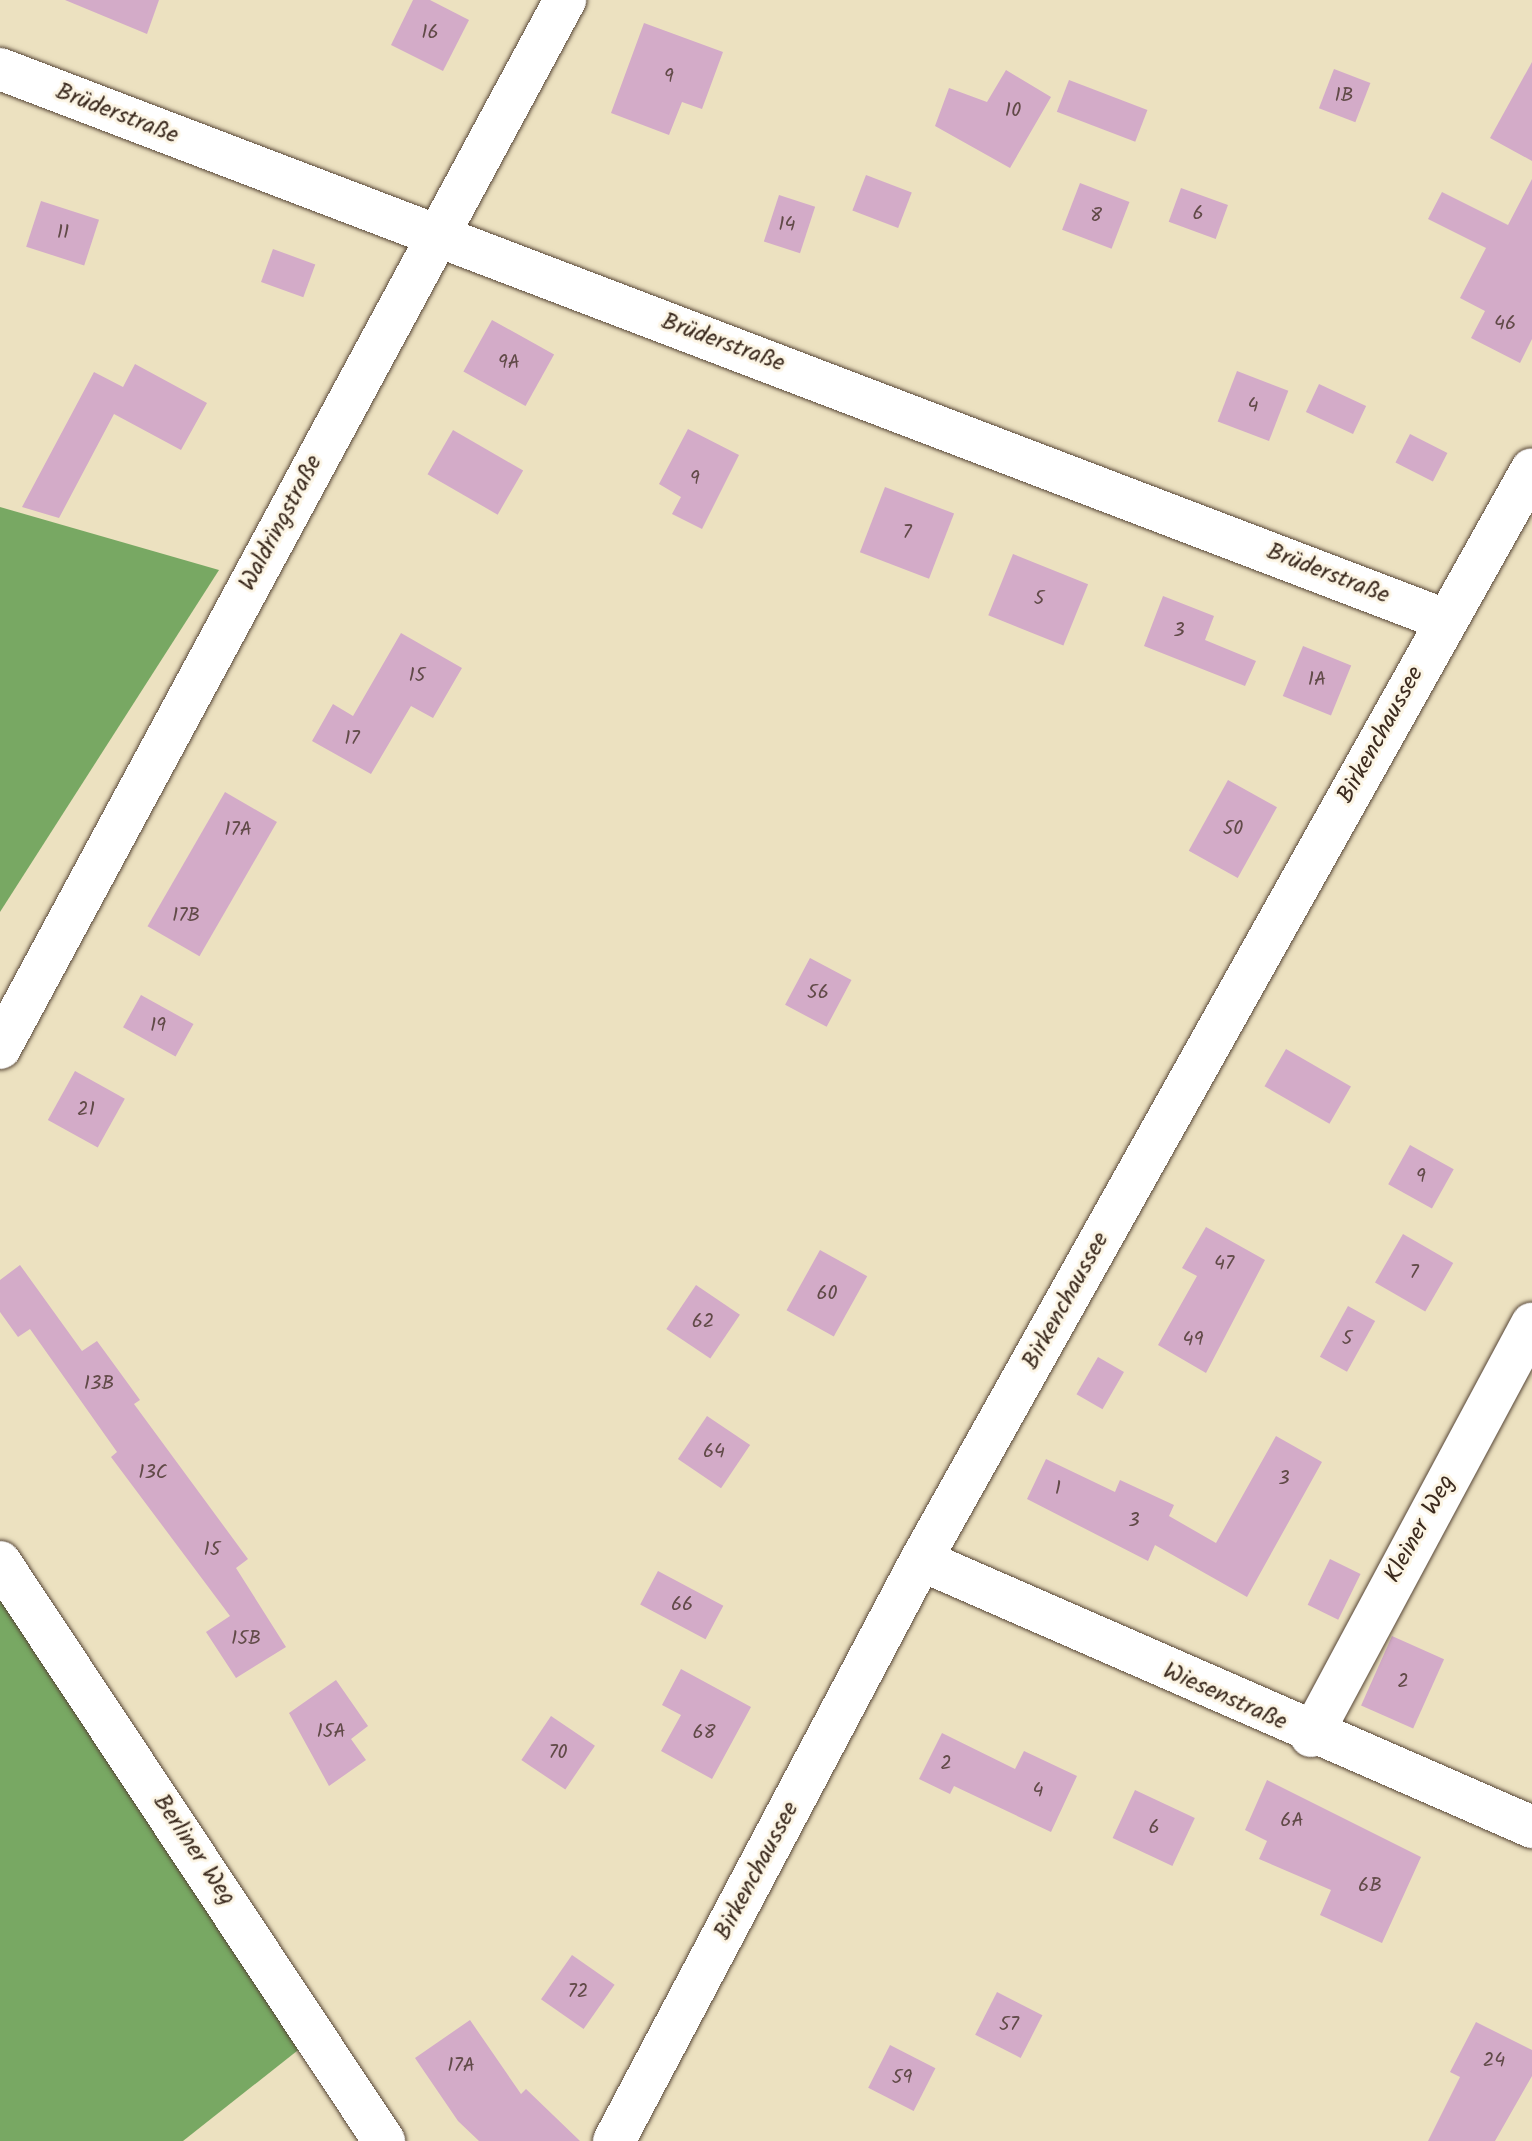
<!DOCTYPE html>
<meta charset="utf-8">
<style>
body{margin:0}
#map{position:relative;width:1532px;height:2141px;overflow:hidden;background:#ece1c0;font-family:Kalam,sans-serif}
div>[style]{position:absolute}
.forest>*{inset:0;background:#78a863}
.building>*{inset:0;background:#d3abc8;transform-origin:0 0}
.roads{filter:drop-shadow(0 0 2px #564536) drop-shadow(0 0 2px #564536)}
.minor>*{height:42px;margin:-21px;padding:0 21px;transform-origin:21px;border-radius:21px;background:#fff}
span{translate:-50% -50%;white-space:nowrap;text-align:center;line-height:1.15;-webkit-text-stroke:6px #fcf5e5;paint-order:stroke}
.number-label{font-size:20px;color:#614a48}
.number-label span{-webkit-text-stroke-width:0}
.street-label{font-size:24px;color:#3b2a1e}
</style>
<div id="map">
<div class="forest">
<i style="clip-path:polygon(0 507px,219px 570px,0 912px)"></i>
<i style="clip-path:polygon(0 1578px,302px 2047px,183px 2141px,0 2141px)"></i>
</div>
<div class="building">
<i style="clip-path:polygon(65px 0,159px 0,147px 34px)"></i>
<i style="clip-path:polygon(413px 0,430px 0,469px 20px,443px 71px,391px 45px)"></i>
<i style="clip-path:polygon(644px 23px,723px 52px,702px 109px,682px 102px,669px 135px,611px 113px)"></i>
<i style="clip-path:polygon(1532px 62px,1532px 161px,1490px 138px)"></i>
<i style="left:1334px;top:69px;width:39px;height:42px;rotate:21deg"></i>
<i style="clip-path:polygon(1006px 70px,1051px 97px,1010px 168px,935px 126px,949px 88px,987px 102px)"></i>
<i style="left:1069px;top:80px;width:84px;height:34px;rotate:21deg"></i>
<i style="left:866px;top:175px;width:49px;height:38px;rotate:21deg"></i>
<i style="clip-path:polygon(1532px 179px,1532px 339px,1520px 363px,1471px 338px,1485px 311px,1460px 298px,1486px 248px,1428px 219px,1442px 192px,1508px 225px)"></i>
<i style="left:1080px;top:183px;width:53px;height:50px;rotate:21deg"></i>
<i style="left:1181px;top:188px;width:50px;height:36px;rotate:20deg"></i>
<i style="left:779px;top:195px;width:38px;height:49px;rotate:18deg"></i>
<i style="left:41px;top:201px;width:61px;height:48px;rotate:18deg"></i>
<i style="left:273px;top:249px;width:45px;height:35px;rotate:20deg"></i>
<i style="left:492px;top:320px;width:71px;height:59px;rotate:29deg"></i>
<i style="clip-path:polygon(135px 364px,207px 403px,181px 450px,114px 414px,59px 518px,22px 507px,94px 372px,123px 387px)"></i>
<i style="left:1237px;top:371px;width:55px;height:54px;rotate:21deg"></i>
<i style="left:1319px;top:384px;width:52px;height:31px;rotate:25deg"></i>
<i style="clip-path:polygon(688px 429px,739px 455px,702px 529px,672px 514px,681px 497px,659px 484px)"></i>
<i style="left:453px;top:430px;width:81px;height:51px;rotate:30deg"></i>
<i style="left:1410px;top:434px;width:42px;height:32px;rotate:27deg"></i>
<i style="left:885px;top:487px;width:74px;height:70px;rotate:21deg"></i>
<i style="left:1013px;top:554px;width:81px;height:66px;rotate:22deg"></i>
<i style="clip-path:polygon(1163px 596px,1214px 616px,1205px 640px,1256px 661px,1245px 686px,1144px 646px)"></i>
<i style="clip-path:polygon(401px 633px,462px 668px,433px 718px,411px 706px,371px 774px,312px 741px,333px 704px,353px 716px)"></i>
<i style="left:1303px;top:646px;width:52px;height:54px;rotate:22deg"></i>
<i style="left:1228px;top:780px;width:56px;height:81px;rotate:29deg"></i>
<i style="left:225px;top:792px;width:60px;height:155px;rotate:30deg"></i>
<i style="left:810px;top:958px;width:47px;height:53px;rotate:28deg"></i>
<i style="left:141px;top:995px;width:60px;height:37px;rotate:29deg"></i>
<i style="left:1286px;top:1049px;width:75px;height:43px;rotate:30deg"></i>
<i style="left:75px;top:1071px;width:57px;height:56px;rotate:29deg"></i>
<i style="left:1410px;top:1145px;width:50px;height:45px;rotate:29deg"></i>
<i style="clip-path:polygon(1206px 1227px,1265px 1260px,1206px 1373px,1158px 1345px,1197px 1276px,1182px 1268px)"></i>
<i style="left:1403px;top:1234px;width:58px;height:56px;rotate:30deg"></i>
<i style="left:820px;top:1250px;width:54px;height:69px;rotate:29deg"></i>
<i style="clip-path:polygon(20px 1265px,82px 1351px,97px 1341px,140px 1400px,134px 1404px,248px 1559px,236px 1568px,286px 1647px,236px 1678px,206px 1632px,230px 1616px,111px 1457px,117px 1452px,30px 1329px,18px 1337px,0 1312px,0 1280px)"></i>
<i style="left:696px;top:1285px;width:53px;height:53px;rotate:34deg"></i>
<i style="left:1348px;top:1306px;width:31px;height:58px;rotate:29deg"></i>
<i style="left:1098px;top:1357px;width:30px;height:43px;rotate:30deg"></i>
<i style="left:707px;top:1416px;width:52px;height:52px;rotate:34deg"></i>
<i style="clip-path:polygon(1276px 1436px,1322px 1462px,1247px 1597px,1155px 1545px,1148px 1561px,1027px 1499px,1046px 1459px,1115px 1492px,1120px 1480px,1174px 1505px,1169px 1516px,1216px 1543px)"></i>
<i style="left:1330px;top:1559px;width:34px;height:51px;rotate:26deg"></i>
<i style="left:658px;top:1571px;width:74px;height:38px;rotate:28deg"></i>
<i style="left:1392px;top:1636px;width:57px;height:76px;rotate:24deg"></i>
<i style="clip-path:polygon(681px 1669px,751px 1707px,712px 1779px,661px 1751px,681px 1715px,662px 1705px)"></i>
<i style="clip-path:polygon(336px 1680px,368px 1726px,351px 1739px,366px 1760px,329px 1786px,289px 1713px)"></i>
<i style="left:551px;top:1716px;width:53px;height:53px;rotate:34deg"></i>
<i style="clip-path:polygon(942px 1733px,1015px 1769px,1024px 1751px,1077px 1776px,1051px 1832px,954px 1786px,950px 1794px,919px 1779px)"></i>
<i style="clip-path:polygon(1267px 1780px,1421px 1857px,1382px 1943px,1320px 1915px,1331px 1890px,1259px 1859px,1267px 1841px,1245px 1830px)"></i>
<i style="left:1135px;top:1790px;width:66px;height:53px;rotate:25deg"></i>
<i style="left:572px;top:1955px;width:52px;height:54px;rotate:35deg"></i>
<i style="left:997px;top:1992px;width:51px;height:48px;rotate:27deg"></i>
<i style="clip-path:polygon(470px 2020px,521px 2094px,526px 2089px,580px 2141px,479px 2141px,458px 2121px,415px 2058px)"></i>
<i style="clip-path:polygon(1476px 2022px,1532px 2050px,1532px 2076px,1495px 2141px,1428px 2141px,1460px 2077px,1450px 2072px)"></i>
<i style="left:890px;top:2045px;width:51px;height:48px;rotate:27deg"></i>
</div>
<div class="roads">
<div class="minor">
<i style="left:0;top:69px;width:1546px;rotate:20.87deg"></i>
<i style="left:0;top:1048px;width:1191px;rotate:-61.67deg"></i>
<i style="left:921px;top:1560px;width:667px;rotate:23.6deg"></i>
<i style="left:0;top:1562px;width:695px;rotate:56.45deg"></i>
<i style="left:1311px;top:1736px;width:468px;rotate:-61.8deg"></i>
<i style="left:614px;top:2141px;width:657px;rotate:-62.15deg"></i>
<i style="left:921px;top:1560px;width:1250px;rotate:-60.75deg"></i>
</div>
</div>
<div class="number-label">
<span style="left:430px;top:33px">16</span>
<span style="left:669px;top:77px">9</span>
<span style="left:1344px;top:96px">1B</span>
<span style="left:1013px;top:111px">10</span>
<span style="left:1198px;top:214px">6</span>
<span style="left:1096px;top:216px">8</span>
<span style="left:787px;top:225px">14</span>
<span style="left:63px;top:233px">11</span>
<span style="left:1505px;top:324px">46</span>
<span style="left:509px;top:363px">9A</span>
<span style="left:1253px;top:406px">4</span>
<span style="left:695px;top:479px">9</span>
<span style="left:907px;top:533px">7</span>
<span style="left:1039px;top:599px">5</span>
<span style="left:1179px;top:631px">3</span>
<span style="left:417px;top:676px">15</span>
<span style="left:1317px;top:680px">1A</span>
<span style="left:352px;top:739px">17</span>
<span style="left:1233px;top:829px">50</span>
<span style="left:238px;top:830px">17A</span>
<span style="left:186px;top:916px">17B</span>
<span style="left:818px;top:993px">56</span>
<span style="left:158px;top:1026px">19</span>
<span style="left:86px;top:1110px">21</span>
<span style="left:1421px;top:1177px">9</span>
<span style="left:1224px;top:1264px">47</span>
<span style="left:1414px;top:1273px">7</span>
<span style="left:827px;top:1294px">60</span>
<span style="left:703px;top:1322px">62</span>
<span style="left:1347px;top:1339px">5</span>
<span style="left:1193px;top:1340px">49</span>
<span style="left:99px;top:1384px">13B</span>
<span style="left:714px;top:1452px">64</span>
<span style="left:153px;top:1473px">13C</span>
<span style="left:1284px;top:1479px">3</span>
<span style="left:1058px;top:1489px">1</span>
<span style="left:1134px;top:1521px">3</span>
<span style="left:212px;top:1550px">15</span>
<span style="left:682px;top:1605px">66</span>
<span style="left:246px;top:1639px">15B</span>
<span style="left:1403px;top:1682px">2</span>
<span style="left:331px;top:1732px">15A</span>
<span style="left:704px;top:1733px">68</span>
<span style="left:558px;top:1753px">70</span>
<span style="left:946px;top:1764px">2</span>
<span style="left:1038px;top:1791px">4</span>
<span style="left:1292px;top:1821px">6A</span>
<span style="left:1154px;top:1828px">6</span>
<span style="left:1370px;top:1886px">6B</span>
<span style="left:578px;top:1992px">72</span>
<span style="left:1009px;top:2025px">57</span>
<span style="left:1494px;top:2061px">24</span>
<span style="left:461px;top:2066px">17A</span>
<span style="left:902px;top:2078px">59</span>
</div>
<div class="street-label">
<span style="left:117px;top:114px;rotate:21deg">Brüderstraße</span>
<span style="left:723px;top:343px;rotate:20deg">Brüderstraße</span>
<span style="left:281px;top:523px;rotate:-62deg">Waldringstraße</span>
<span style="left:1328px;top:574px;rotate:21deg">Brüderstraße</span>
<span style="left:1381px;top:735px;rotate:-61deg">Birkenchaussee</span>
<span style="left:1066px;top:1301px;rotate:-61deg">Birkenchaussee</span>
<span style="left:1420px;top:1529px;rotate:-61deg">Kleiner Weg</span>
<span style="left:1225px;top:1697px;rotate:24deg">Wiesenstraße</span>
<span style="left:194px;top:1850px;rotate:56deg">Berliner Weg</span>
<span style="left:757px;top:1871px;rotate:-62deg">Birkenchaussee</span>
</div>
</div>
